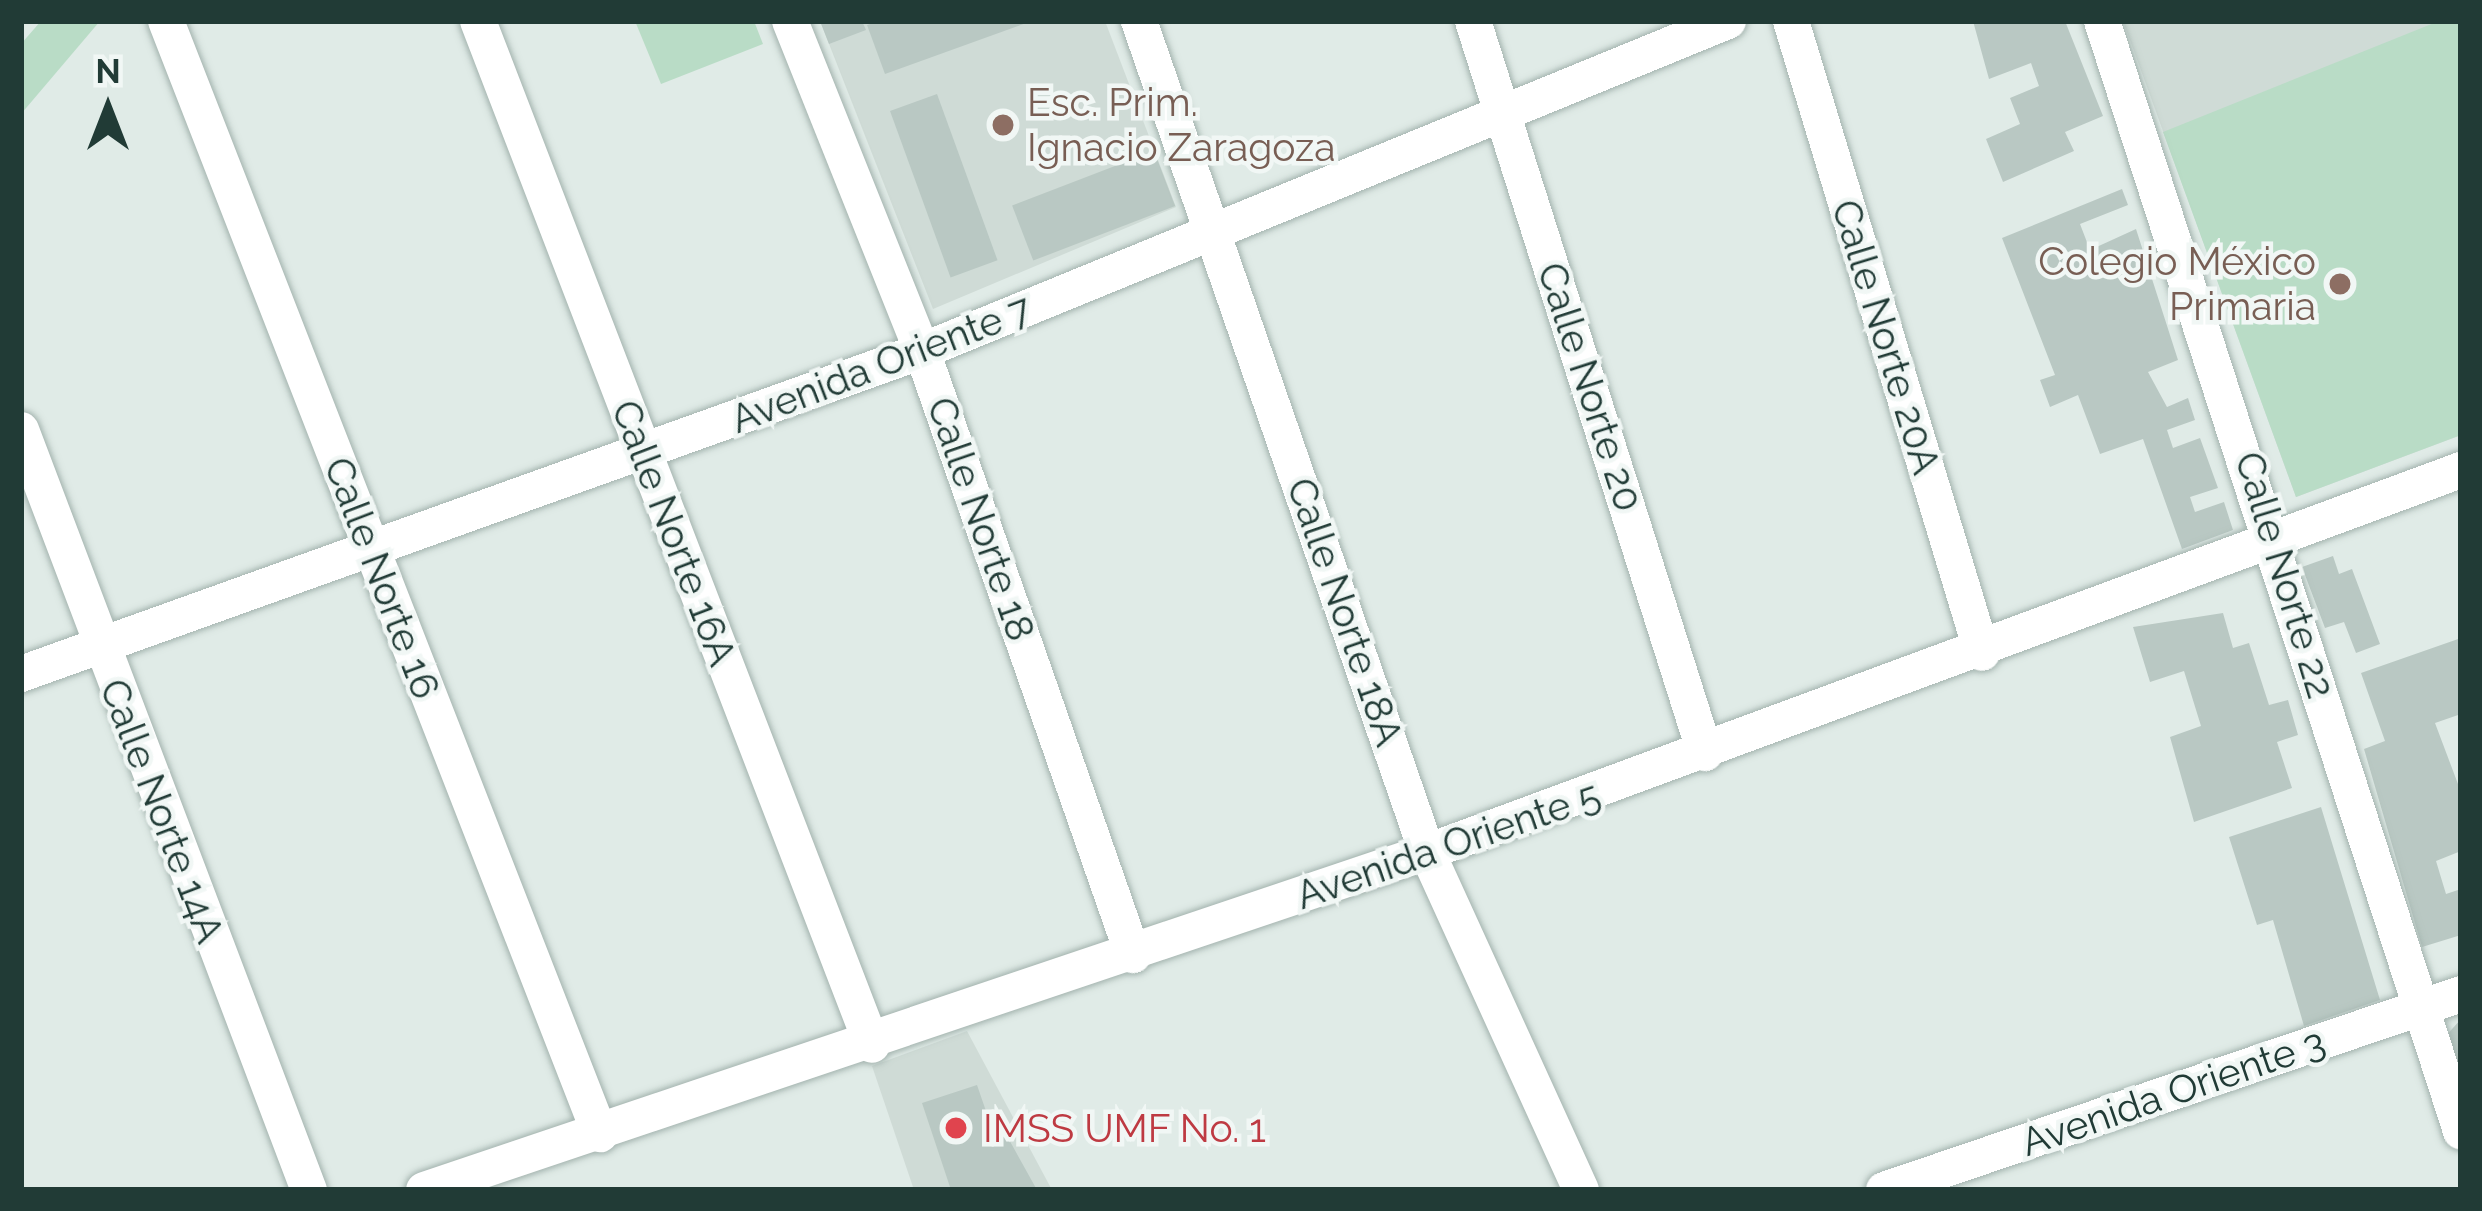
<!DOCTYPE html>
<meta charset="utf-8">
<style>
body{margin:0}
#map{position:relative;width:2482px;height:1211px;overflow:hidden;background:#e0ebe7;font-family:Raleway,sans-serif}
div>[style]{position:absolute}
.built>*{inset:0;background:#cfdbd6}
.green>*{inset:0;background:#b9dcc6}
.building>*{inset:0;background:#b9c8c3;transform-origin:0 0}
.roads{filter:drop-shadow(0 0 3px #a3b3ae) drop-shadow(0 0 3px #a3b3ae)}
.minor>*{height:36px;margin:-18px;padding:0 18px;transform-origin:18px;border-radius:18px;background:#fff}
.dots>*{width:33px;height:33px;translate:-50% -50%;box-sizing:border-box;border:6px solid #f1f7f5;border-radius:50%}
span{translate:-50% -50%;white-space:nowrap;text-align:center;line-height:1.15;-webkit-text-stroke:9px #f1f7f5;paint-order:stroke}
.education-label{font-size:39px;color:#785e54}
.left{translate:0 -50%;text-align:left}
.right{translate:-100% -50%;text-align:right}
.street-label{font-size:39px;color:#213b36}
.health-label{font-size:39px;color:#be3a42}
.frame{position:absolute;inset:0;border:24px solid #213b36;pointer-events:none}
.north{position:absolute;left:48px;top:48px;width:120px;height:120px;-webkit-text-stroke:9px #f1f7f5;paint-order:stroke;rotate:0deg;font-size:33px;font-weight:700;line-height:48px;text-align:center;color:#213b36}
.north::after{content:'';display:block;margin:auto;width:42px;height:54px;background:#213b36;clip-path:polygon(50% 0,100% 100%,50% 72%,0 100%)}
</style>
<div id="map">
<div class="built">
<i style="clip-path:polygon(820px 21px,1105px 21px,1176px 207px,933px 309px)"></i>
<i style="clip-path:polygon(2123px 21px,2461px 21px,2461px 435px,2296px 497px)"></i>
<i style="clip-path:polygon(967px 1031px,1052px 1190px,914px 1190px,872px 1066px)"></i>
</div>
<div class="green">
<i style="clip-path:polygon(41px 21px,100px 21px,21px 114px,21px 44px)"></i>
<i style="clip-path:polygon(635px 21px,754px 21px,763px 44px,661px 84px)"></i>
<i style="clip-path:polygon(2439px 21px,2461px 21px,2461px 435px,2296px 497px,2163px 132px)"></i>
</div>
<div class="building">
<i style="clip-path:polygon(820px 21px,862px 21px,866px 30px,829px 44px)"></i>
<i style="clip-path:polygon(879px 21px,1029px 21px,1029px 22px,885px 74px,867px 25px)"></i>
<i style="clip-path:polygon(1973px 21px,2065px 21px,2103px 116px,2065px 132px,2074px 151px,2003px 182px,1986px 139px,2020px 124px,2010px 98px,2039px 86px,2031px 63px,1989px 79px)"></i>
<i style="left:937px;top:94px;width:177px;height:50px;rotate:70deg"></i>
<i style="left:1154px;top:151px;width:59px;height:152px;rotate:69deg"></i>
<i style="clip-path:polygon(2122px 189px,2128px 205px,2080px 224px,2090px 250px,2136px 229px,2178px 360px,2148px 372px,2167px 407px,2188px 398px,2195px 420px,2167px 430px,2173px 448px,2200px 438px,2218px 488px,2190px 497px,2195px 512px,2224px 502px,2233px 530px,2182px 549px,2143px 439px,2100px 454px,2078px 395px,2050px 407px,2040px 380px,2055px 375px,2002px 238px)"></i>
<i style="clip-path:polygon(2333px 556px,2339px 574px,2352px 569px,2380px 644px,2356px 653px,2344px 622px,2325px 628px,2302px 567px)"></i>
<i style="clip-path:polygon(2223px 613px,2233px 648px,2249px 643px,2269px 705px,2288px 700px,2298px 735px,2277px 742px,2292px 788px,2194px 822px,2170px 737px,2201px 726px,2184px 671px,2150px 682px,2133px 627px)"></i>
<i style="clip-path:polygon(2461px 638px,2461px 714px,2435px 723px,2461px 792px,2461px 851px,2436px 861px,2446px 894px,2461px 889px,2461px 935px,2422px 947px,2364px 749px,2385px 741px,2361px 673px)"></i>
<i style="clip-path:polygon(2321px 807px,2380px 1000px,2304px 1026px,2273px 920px,2257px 925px,2229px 837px)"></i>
<i style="clip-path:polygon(2461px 1019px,2461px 1081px,2444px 1038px)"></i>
<i style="clip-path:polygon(977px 1085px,996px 1140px,1007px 1136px,1037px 1190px,951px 1190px,922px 1103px)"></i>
</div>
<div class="roads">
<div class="minor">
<i style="left:166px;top:21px;width:1195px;rotate:68.7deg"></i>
<i style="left:478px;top:21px;width:1097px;rotate:68.95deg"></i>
<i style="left:790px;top:21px;width:355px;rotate:68.2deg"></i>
<i style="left:922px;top:351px;width:640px;rotate:70.74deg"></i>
<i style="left:1139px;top:21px;width:879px;rotate:70.89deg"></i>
<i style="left:1427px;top:852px;width:371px;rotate:65.5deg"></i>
<i style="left:1473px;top:21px;width:768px;rotate:72.41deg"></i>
<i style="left:1791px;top:21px;width:660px;rotate:73.18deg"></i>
<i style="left:2102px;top:21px;width:1167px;rotate:72.08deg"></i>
<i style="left:21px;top:430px;width:813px;rotate:69.25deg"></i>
<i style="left:21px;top:674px;width:957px;rotate:-19.72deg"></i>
<i style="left:922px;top:351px;width:871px;rotate:-22.27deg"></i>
<i style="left:424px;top:1190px;width:1058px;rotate:-18.62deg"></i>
<i style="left:1427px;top:852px;width:1102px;rotate:-20.28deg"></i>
<i style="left:1884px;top:1190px;width:609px;rotate:-18.76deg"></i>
</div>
</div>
<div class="dots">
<i style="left:1003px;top:125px;background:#8d6e63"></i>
<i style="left:2340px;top:284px;background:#8d6e63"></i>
<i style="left:956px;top:1128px;background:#e0444e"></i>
</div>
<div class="education-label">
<span class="left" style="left:1027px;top:125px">Esc. Prim.<br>Ignacio Zaragoza</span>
<span class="right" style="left:2316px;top:284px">Colegio México<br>Primaria</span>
</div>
<div class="street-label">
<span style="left:1886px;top:337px;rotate:73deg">Calle Norte 20A</span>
<span style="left:881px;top:364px;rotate:-21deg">Avenida Oriente 7</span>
<span style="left:1590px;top:387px;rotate:72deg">Calle Norte 20</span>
<span style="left:981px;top:519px;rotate:71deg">Calle Norte 18</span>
<span style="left:674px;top:533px;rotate:69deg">Calle Norte 16A</span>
<span style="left:2285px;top:575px;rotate:73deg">Calle Norte 22</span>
<span style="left:382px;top:578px;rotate:69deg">Calle Norte 16</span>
<span style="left:1345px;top:612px;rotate:71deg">Calle Norte 18A</span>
<span style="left:162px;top:811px;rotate:69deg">Calle Norte 14A</span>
<span style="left:1448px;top:845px;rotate:-19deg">Avenida Oriente 5</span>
<span style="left:2173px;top:1092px;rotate:-19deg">Avenida Oriente 3</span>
</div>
<div class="health-label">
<span class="left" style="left:983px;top:1128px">IMSS UMF No. 1</span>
</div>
<div class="frame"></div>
<div class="north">N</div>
</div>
